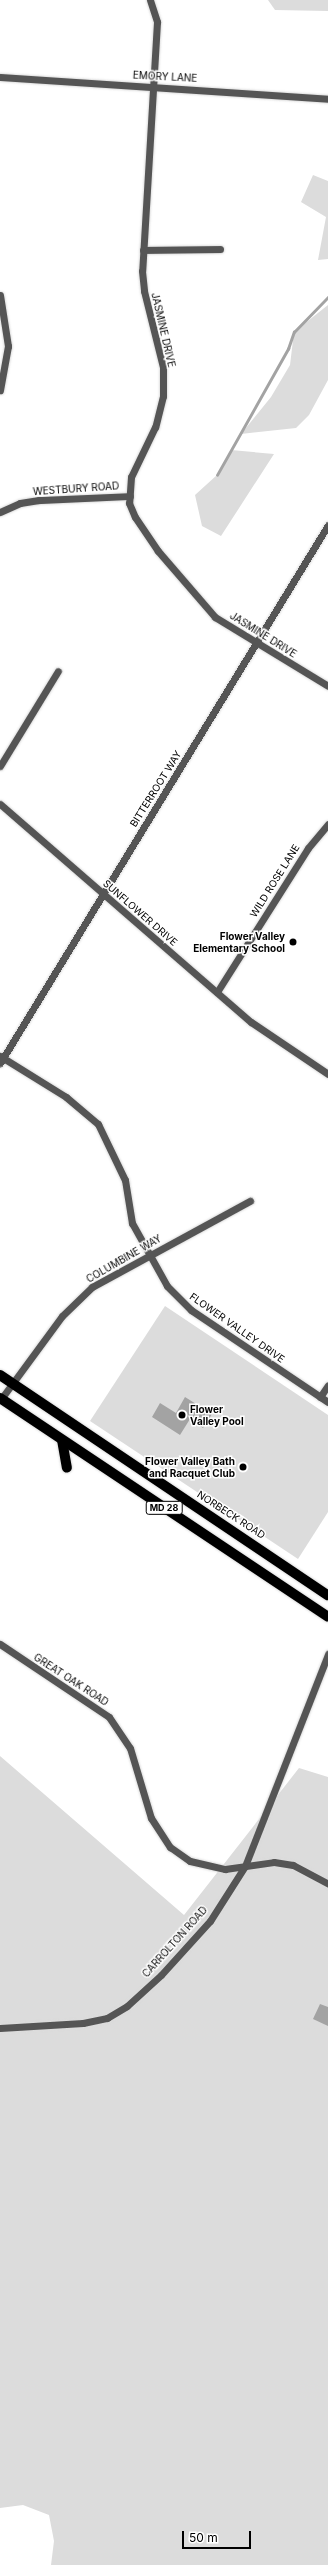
<!DOCTYPE html>
<style>
body{margin:0}
#map{position:relative;width:328px;height:2565px;overflow:hidden;background:#fff;font-family:Inter,sans-serif}
div>[style]{position:absolute}
.green>*{inset:0;background:#dcdcdc}
.water>*{inset:0;background:#a3a3a3}
.stream>*{height:2.5px;margin:-1.25px;padding:0 1.25px;transform-origin:1.25px;border-radius:1.25px;background:#a3a3a3}
.roads{filter:drop-shadow(0 0 1px #dbdbdb) drop-shadow(0 0 1px #dbdbdb)}
.minor>*{height:7px;margin:-3.5px;padding:0 3.5px;transform-origin:3.5px;border-radius:3.5px;background:#555}
.primary>*{height:10px;margin:-5px;padding:0 5px;transform-origin:5px;border-radius:5px;background:#000}
.dots>*{width:11px;height:11px;translate:-50% -50%;box-sizing:border-box;border:2px solid #fff;border-radius:50%}
span{translate:-50% -50%;white-space:nowrap;text-align:center;line-height:1.15;-webkit-text-stroke:3px #fff;paint-order:stroke}
.shield-label span{padding:1px 3px;background:#fff;border:1px solid;border-radius:3px;-webkit-text-stroke-width:0}
.shield-label{font-size:9px;color:#000;font-weight:700}
.street-label{font-size:10px;color:#000}
.poi-label{font-size:10px;color:#000;font-weight:700}
.right{translate:-100% -50%;text-align:right}
.left{translate:0 -50%;text-align:left}
.scale{position:absolute;left:182px;top:2531px;width:69px;height:18px;box-sizing:border-box;border:2px solid #000;border-top:0;padding-left:5px;font-size:12px;line-height:14px;white-space:nowrap;color:#000;-webkit-text-stroke:3px #fff;paint-order:stroke}
</style>
<div id="map">
<div class="green">
<i style="clip-path:polygon(268px 0,328px 0,328px 11px,275px 10px)"></i>
<i style="clip-path:polygon(313px 175px,328px 181px,328px 259px,318px 260px,326px 217px,301px 202px)"></i>
<i style="clip-path:polygon(328px 305px,328px 380px,309px 415px,296px 428px,241px 434px,271px 397px,290px 365px,294px 332px)"></i>
<i style="clip-path:polygon(231px 450px,274px 454px,221px 536px,202px 526px,195px 495px,217px 475px)"></i>
<i style="clip-path:polygon(165px 1306px,328px 1415px,328px 1512px,298px 1559px,90px 1421px)"></i>
<i style="clip-path:polygon(0 1756px,184px 1915px,299px 1768px,328px 1777px,328px 2565px,51px 2565px,54px 2541px,49px 2515px,23px 2505px,0 2508px)"></i>
</div>
<div class="water">
<i style="clip-path:polygon(185px 1397px,212px 1414px,203px 1428px,190px 1419px,180px 1435px,152px 1417px,160px 1403px,176px 1413px)"></i>
<i style="clip-path:polygon(320px 2004px,328px 2007px,328px 2026px,313px 2019px)"></i>
</div>
<div class="stream">
<i style="left:217px;top:475px;width:145px;rotate:-60.6deg"></i>
<i style="left:288px;top:349px;width:18px;rotate:-71deg"></i>
<i style="left:294px;top:332px;width:49px;rotate:-45.8deg"></i>
</div>
<div class="roads">
<div class="minor">
<i style="left:150px;top:0;width:23px;rotate:72deg"></i>
<i style="left:157px;top:22px;width:249px;rotate:93.4deg"></i>
<i style="left:142px;top:271px;width:20px;rotate:84deg"></i>
<i style="left:144px;top:291px;width:78px;rotate:76deg"></i>
<i style="left:163px;top:367px;width:29px;rotate:90deg"></i>
<i style="left:163px;top:396px;width:32px;rotate:104deg"></i>
<i style="left:155px;top:427px;width:55px;rotate:115.6deg"></i>
<i style="left:131px;top:477px;width:26px;rotate:94deg"></i>
<i style="left:129px;top:503px;width:15px;rotate:67deg"></i>
<i style="left:135px;top:517px;width:41px;rotate:55.9deg"></i>
<i style="left:158px;top:551px;width:87px;rotate:49.2deg"></i>
<i style="left:215px;top:617px;width:132px;rotate:31.4deg"></i>
<i style="left:0;top:77px;width:329px;rotate:3.8deg"></i>
<i style="left:143px;top:250px;width:77px;rotate:-0.7deg"></i>
<i style="left:0;top:295px;width:52px;rotate:81.1deg"></i>
<i style="left:8px;top:346px;width:45px;rotate:100.3deg"></i>
<i style="left:0;top:512px;width:22px;rotate:-24deg"></i>
<i style="left:20px;top:503px;width:19px;rotate:-9deg"></i>
<i style="left:39px;top:500px;width:91px;rotate:-2.5deg"></i>
<i style="left:0;top:766px;width:111px;rotate:-58.6deg"></i>
<i style="left:0;top:804px;width:332px;rotate:41deg"></i>
<i style="left:251px;top:1022px;width:93px;rotate:34deg"></i>
<i style="left:217px;top:992px;width:170px;rotate:-57.7deg"></i>
<i style="left:308px;top:848px;width:31px;rotate:-50deg"></i>
<i style="left:0;top:1056px;width:78px;rotate:31.8deg"></i>
<i style="left:66px;top:1097px;width:42px;rotate:40.2deg"></i>
<i style="left:98px;top:1124px;width:62px;rotate:64.3deg"></i>
<i style="left:125px;top:1180px;width:44px;rotate:80.8deg"></i>
<i style="left:132px;top:1223px;width:72px;rotate:60.9deg"></i>
<i style="left:167px;top:1286px;width:34px;rotate:45deg"></i>
<i style="left:191px;top:1310px;width:165px;rotate:33.9deg"></i>
<i style="left:0;top:1063px;width:630px;rotate:-58.63deg"></i>
<i style="left:320px;top:1397px;width:14px;rotate:-56deg"></i>
<i style="left:1px;top:1399px;width:103px;rotate:-53.7deg"></i>
<i style="left:62px;top:1316px;width:42px;rotate:-44deg"></i>
<i style="left:92px;top:1287px;width:180px;rotate:-28.6deg"></i>
<i style="left:0;top:1644px;width:131px;rotate:33.8deg"></i>
<i style="left:109px;top:1717px;width:37px;rotate:56deg"></i>
<i style="left:130px;top:1748px;width:73px;rotate:73.3deg"></i>
<i style="left:151px;top:1818px;width:35px;rotate:57deg"></i>
<i style="left:170px;top:1847px;width:24px;rotate:35deg"></i>
<i style="left:190px;top:1861px;width:36px;rotate:13deg"></i>
<i style="left:225px;top:1869px;width:49px;rotate:-8.1deg"></i>
<i style="left:274px;top:1862px;width:19px;rotate:9deg"></i>
<i style="left:293px;top:1865px;width:40px;rotate:28deg"></i>
<i style="left:0;top:2028px;width:83px;rotate:-3.4deg"></i>
<i style="left:83px;top:2023px;width:25px;rotate:-12deg"></i>
<i style="left:107px;top:2018px;width:23px;rotate:-31deg"></i>
<i style="left:127px;top:2006px;width:46px;rotate:-42.4deg"></i>
<i style="left:161px;top:1975px;width:73px;rotate:-47.8deg"></i>
<i style="left:210px;top:1921px;width:65px;rotate:-57.5deg"></i>
<i style="left:245px;top:1866px;width:228px;rotate:-68.6deg"></i>
</div>
<div class="primary">
<i style="left:0;top:1375px;width:395px;rotate:33.9deg"></i>
<i style="left:0;top:1398px;width:394px;rotate:33.7deg"></i>
<i style="left:62px;top:1440px;width:28px;rotate:80deg"></i>
</div>
</div>
<div class="dots">
<i style="left:293px;top:942px;background:#000"></i>
<i style="left:182px;top:1415px;background:#000"></i>
<i style="left:243px;top:1467px;background:#000"></i>
</div>
<div class="shield-label">
<span style="left:164px;top:1508px">MD 28</span>
</div>
<div class="street-label">
<span style="left:165px;top:77px;rotate:3deg">EMORY LANE</span>
<span style="left:163px;top:330px;rotate:77deg">JASMINE DRIVE</span>
<span style="left:76px;top:489px;rotate:-4deg">WESTBURY ROAD</span>
<span style="left:263px;top:635px;rotate:32deg">JASMINE DRIVE</span>
<span style="left:156px;top:789px;rotate:-58deg">BITTERROOT WAY</span>
<span style="left:275px;top:881px;rotate:-58deg">WILD ROSE LANE</span>
<span style="left:140px;top:913px;rotate:41deg">SUNFLOWER DRIVE</span>
<span style="left:124px;top:1259px;rotate:-30deg">COLUMBINE WAY</span>
<span style="left:237px;top:1328px;rotate:35deg">FLOWER VALLEY DRIVE</span>
<span style="left:231px;top:1515px;rotate:33deg">NORBECK ROAD</span>
<span style="left:71px;top:1680px;rotate:33deg">GREAT OAK ROAD</span>
<span style="left:175px;top:1942px;rotate:-48deg">CARROLTON ROAD</span>
</div>
<div class="poi-label">
<span class="right" style="left:285px;top:942px">Flower Valley<br>Elementary School</span>
<span class="left" style="left:190px;top:1415px">Flower<br>Valley Pool</span>
<span class="right" style="left:235px;top:1467px">Flower Valley Bath<br>and Racquet Club</span>
</div>
<div class="scale">50 m</div>
</div>
